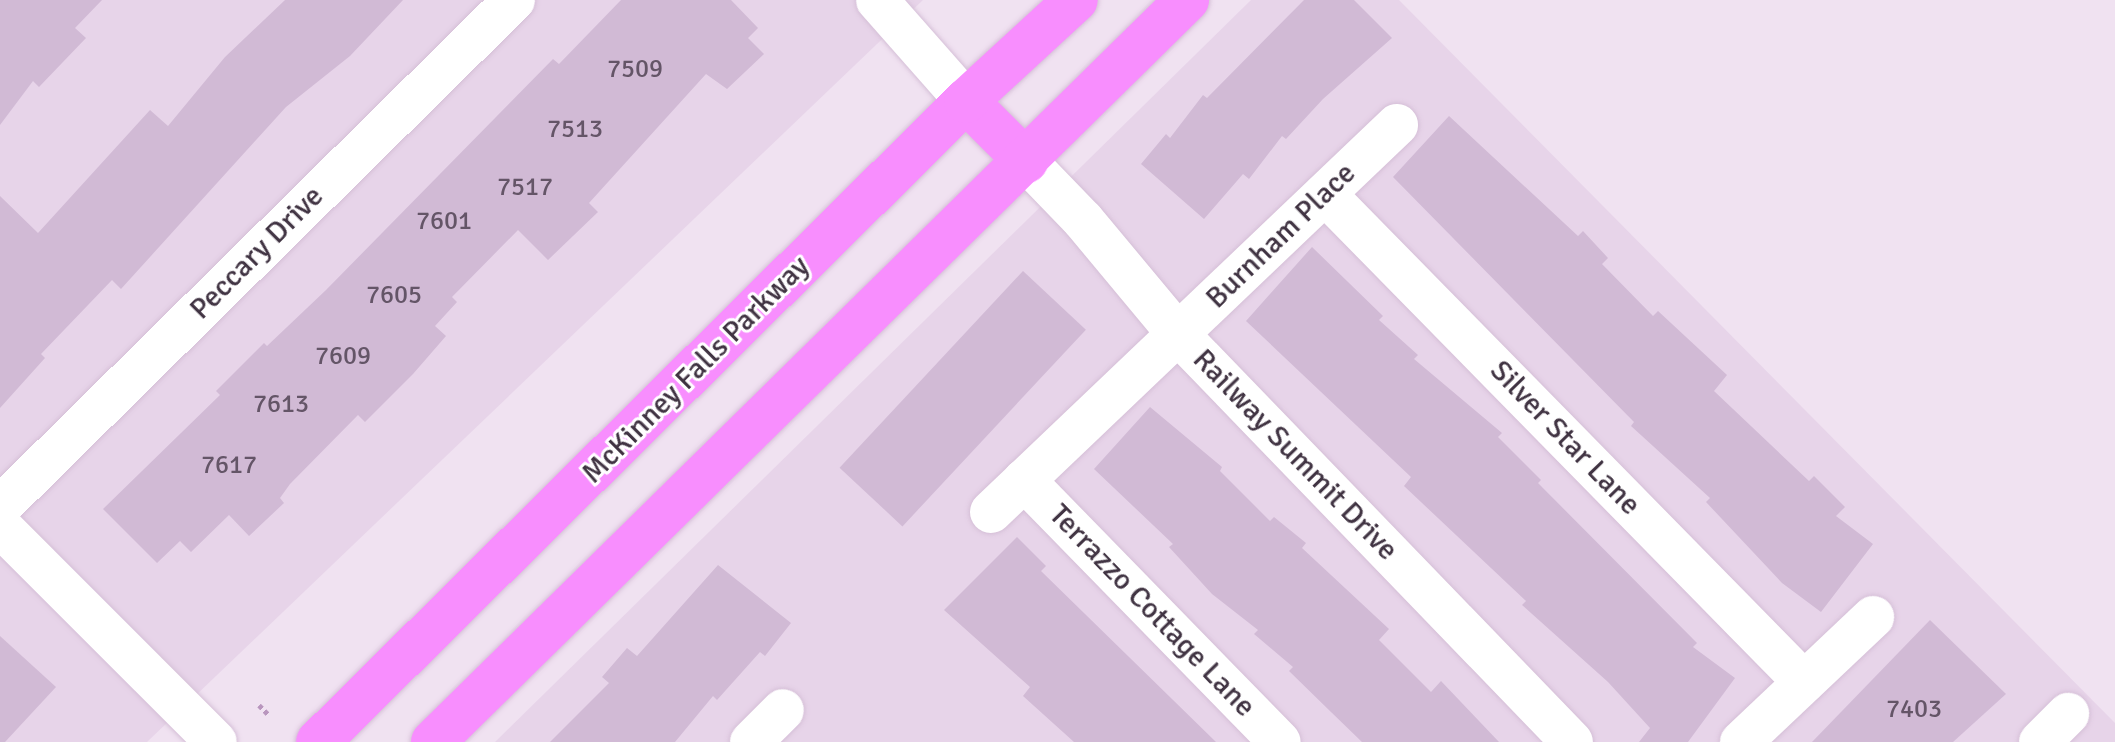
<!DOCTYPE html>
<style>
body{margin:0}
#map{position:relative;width:2115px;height:742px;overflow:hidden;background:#f0e2f1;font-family:Signika,sans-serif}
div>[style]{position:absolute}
.residential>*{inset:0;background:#e7d4e9}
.building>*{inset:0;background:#d1bad5;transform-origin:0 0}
.path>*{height:5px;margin-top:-2.5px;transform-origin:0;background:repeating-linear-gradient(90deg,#b996be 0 4px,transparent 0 8px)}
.roads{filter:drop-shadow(0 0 2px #d5bfd7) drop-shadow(0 0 2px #d5bfd7)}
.minor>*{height:42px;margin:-21px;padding:0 21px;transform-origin:21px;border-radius:21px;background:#fff}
.major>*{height:44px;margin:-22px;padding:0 22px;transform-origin:22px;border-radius:22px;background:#f88efe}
span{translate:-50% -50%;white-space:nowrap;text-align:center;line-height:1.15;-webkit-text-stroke:6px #fff;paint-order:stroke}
.number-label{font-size:26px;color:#645567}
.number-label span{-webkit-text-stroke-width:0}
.street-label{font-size:30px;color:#403342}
</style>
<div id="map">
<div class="residential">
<i style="clip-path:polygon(0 0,923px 0,147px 742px,0 742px)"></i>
<i style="clip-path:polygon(1251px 0,1399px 0,2115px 723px,2115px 742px,495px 742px)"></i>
</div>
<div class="building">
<i style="clip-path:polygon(0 0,102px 0,75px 28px,86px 38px,39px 87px,33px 81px,0 125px)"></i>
<i style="clip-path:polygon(285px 0,403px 0,350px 56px,286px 107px,121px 289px,112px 280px,41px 354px,45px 358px,0 408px,0 196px,38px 233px,150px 110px,168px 126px,225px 57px)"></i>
<i style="clip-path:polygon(621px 0,731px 0,758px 28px,748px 38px,764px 54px,727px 89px,706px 74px,589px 203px,598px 212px,548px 260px,518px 230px,452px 297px,457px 302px,435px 326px,446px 336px,413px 374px,365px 422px,358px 415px,290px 484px,280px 498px,284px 503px,249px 536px,229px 515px,191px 552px,180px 541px,157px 563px,103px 509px,220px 395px,216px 391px,264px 343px,267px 346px,326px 290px,553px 59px,559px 64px)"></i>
<i style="clip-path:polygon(1304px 0,1354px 0,1392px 38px,1323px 99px,1286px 139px,1282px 136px,1249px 179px,1243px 174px,1204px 219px,1141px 164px,1166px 134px,1170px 138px,1203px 95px,1207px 98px)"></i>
<i style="clip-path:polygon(1449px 116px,1578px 236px,1583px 231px,1608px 258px,1602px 264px,1653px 316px,1658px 311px,1727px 375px,1714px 391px,1809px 481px,1814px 476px,1845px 507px,1836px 516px,1873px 544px,1821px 612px,1782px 583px,1706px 502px,1710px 498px,1631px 426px,1634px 422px,1393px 177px)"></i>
<i style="clip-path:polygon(1312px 247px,1383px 316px,1379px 320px,1418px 355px,1414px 359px,1502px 433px,1498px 437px,1541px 480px,1538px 483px,1697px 643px,1693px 647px,1735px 678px,1688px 742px,1639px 742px,1650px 728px,1608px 682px,1522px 605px,1526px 601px,1404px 486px,1411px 477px,1246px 321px)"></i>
<i style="left:1023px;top:271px;width:86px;height:269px;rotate:43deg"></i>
<i style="clip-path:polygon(1150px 407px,1222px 467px,1220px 471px,1270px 521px,1274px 517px,1306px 543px,1302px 548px,1389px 629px,1379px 640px,1431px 692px,1441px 681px,1499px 742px,1362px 742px,1331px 712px,1289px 671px,1293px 667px,1254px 634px,1258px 630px,1212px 594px,1169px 547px,1173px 544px,1094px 469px)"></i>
<i style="clip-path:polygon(1017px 537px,1046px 566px,1041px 571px,1216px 742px,1074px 742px,1023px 696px,1030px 687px,944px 610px)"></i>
<i style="clip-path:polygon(718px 565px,791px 623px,765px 656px,760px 652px,717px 700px,713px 696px,675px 742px,550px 742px,609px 683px,602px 677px,627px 648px,637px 656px)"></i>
<i style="clip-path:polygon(1930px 620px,2006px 694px,1953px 742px,1812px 742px)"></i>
<i style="clip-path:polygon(0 636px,56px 687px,5px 742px,0 742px)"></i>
</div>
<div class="path">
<i style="left:259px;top:705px;width:14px;rotate:45deg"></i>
</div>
<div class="roads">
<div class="minor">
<i style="left:877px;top:0;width:135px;rotate:48.6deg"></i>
<i style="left:1026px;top:161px;width:82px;rotate:46deg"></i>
<i style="left:1083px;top:220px;width:148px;rotate:50.2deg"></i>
<i style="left:1178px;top:334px;width:567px;rotate:46deg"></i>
<i style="left:1325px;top:194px;width:684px;rotate:45.53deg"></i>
<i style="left:1024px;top:480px;width:366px;rotate:45.7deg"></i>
<i style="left:0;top:507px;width:722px;rotate:-44.61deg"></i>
<i style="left:991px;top:512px;width:561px;rotate:-43.63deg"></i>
<i style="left:0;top:526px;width:305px;rotate:45deg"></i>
<i style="left:751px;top:742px;width:45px;rotate:-45deg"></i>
<i style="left:1741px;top:742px;width:182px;rotate:-43.4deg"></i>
<i style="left:2040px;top:742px;width:40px;rotate:-45deg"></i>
</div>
<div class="major">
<i style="left:966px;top:101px;width:85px;rotate:45deg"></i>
<i style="left:318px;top:742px;width:911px;rotate:-44.69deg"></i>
<i style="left:966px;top:101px;width:149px;rotate:-42.6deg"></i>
<i style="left:433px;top:742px;width:1058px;rotate:-44.54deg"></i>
</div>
</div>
<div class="number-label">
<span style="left:635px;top:70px">7509</span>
<span style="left:575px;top:130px">7513</span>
<span style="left:525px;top:188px">7517</span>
<span style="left:444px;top:222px">7601</span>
<span style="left:394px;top:296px">7605</span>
<span style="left:343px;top:357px">7609</span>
<span style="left:281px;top:405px">7613</span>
<span style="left:229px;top:466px">7617</span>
<span style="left:1914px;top:710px">7403</span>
</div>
<div class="street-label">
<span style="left:1281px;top:236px;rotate:-44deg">Burnham Place</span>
<span style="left:257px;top:253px;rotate:-45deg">Peccary Drive</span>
<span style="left:696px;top:370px;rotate:-45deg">McKinney Falls Parkway</span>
<span style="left:1565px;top:438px;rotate:46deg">Silver Star Lane</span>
<span style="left:1295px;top:455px;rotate:46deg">Railway Summit Drive</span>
<span style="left:1152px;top:611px;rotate:46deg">Terrazzo Cottage Lane</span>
</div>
</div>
